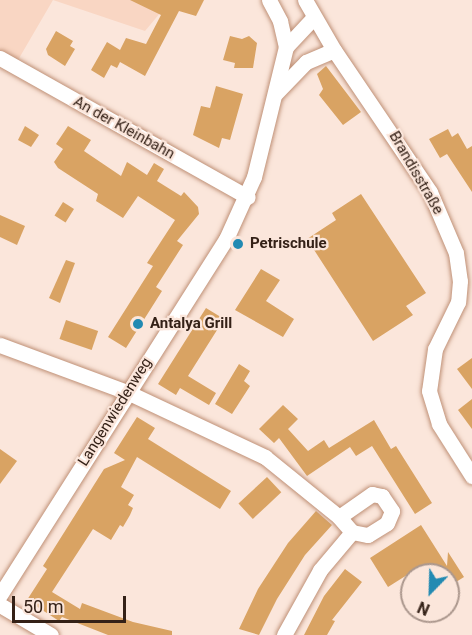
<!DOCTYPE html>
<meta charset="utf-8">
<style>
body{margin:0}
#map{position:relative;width:472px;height:635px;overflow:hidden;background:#fbe6db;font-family:Roboto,sans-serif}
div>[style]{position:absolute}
.built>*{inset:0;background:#f9d6c3}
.building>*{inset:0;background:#d9a363;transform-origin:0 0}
.roads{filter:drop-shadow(0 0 2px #bf9076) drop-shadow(0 0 2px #bf9076)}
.street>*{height:15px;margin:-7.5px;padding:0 7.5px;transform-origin:7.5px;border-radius:7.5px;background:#fff}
.dots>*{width:16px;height:16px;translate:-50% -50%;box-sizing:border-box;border:3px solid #fbe6db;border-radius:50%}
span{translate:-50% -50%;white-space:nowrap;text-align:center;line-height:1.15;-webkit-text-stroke:4.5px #fbe6db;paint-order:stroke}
.street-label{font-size:15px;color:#342117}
.poi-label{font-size:15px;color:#342117;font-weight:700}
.left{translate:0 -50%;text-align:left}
.north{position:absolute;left:400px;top:563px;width:60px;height:60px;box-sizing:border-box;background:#fbe6db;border:2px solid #ab978d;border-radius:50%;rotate:203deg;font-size:16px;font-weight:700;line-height:24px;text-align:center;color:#342117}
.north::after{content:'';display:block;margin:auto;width:21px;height:27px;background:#228ab2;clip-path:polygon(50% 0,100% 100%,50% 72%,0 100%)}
.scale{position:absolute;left:12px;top:596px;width:114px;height:27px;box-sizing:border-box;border:3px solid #342117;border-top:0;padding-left:8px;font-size:18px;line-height:21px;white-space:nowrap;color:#342117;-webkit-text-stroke:4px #fbe6db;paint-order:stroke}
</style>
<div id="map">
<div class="built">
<i style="clip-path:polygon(0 0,171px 0,145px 31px,53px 0,18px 60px,0 51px)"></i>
</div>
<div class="building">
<i style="clip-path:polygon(130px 0,204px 0,196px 16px,179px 11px,145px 76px,120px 62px,117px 68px,111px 65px,104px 78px,91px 70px,107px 42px,120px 50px,126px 38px,146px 44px,161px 15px)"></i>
<i style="clip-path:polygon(56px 31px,73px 41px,70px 46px,75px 49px,65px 66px,48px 55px,46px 49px)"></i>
<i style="clip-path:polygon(230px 36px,242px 39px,249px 36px,257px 43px,253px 68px,234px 68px,235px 63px,223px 60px)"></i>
<i style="clip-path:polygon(326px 66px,361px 112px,343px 125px,319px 95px,323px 89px,317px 74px)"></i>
<i style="clip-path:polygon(216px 86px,243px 94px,230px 140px,222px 138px,219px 148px,193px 135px,201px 106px,210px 108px)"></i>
<i style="clip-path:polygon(25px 126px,39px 135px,31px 147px,18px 140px)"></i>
<i style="clip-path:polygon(68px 126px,91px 140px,84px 151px,121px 176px,127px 162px,147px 175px,154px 163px,164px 169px,157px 181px,181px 196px,184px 192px,198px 207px,199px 214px,177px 241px,183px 245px,156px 287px,162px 291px,126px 348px,108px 337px,153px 266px,147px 263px,175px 220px,138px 196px,123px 218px,96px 201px,98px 194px,58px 168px,54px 162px,63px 149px,56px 144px)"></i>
<i style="clip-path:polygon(448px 129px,452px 137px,458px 133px,467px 149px,472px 146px,472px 192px,447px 154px,440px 158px,429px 139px)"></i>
<i style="clip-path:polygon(361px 194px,426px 293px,406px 306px,413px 315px,373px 341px,307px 239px,336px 220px,332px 213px)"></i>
<i style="left:63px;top:202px;width:13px;height:16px;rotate:32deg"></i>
<i style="clip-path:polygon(0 215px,25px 226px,17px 245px,0 237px)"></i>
<i style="clip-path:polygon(66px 260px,75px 263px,60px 303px,49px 298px)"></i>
<i style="clip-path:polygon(261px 269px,280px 280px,266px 301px,294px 319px,283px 337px,235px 310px)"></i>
<i style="clip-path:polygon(206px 308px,224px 319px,188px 376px,216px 393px,209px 405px,180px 388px,176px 395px,158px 384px)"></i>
<i style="left:66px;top:320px;width:34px;height:20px;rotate:19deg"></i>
<i style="clip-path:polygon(472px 358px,472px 389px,457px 369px)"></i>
<i style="clip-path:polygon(239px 364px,250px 371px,244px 381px,250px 386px,232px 414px,215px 404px)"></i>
<i style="clip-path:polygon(472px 399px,472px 429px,458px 410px)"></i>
<i style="clip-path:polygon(283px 405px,298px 419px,288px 429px,308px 451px,324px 440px,329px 448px,374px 420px,391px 449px,396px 446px,432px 503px,415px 514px,372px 446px,356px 456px,350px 447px,307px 476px,279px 438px,274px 443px,259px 429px)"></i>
<i style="clip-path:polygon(137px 417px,155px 428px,148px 439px,231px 491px,220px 509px,137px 457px,121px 487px,134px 495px,128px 505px,133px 508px,130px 515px,123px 527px,120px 525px,111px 540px,93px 529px,52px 592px,80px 609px,82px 603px,133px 622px,172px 631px,172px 635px,108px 635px,62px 617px,59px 621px,27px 600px,47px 569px,43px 566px,104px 469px,125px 460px,114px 453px)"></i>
<i style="clip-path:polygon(0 449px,17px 461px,0 484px)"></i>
<i style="left:267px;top:477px;width:21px;height:39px;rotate:47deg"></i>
<i style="clip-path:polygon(316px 511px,332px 525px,305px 555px,277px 599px,259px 635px,239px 629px,258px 589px,288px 543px)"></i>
<i style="clip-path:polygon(421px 525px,447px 566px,448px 552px,464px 577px,448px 587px,448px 575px,407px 575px,388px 587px,370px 558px)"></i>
<i style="clip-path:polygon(345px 569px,362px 582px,332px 620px,335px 621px,327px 635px,304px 635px,324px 596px)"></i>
</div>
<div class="roads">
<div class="street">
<i style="left:269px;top:0;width:24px;rotate:62deg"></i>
<i style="left:280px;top:21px;width:27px;rotate:77deg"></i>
<i style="left:305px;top:0;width:58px;rotate:59.9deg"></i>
<i style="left:334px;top:50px;width:171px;rotate:55.9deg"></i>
<i style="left:430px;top:192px;width:66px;rotate:66.9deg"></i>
<i style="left:456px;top:253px;width:28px;rotate:82deg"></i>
<i style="left:460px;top:281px;width:21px;rotate:95deg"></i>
<i style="left:458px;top:302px;width:52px;rotate:116.1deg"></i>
<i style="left:435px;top:349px;width:42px;rotate:98.1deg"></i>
<i style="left:429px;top:391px;width:34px;rotate:73deg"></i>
<i style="left:439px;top:424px;width:62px;rotate:57.6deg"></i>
<i style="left:0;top:58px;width:284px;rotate:29.3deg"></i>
<i style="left:276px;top:93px;width:43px;rotate:-45.9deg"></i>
<i style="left:306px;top:62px;width:30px;rotate:-23deg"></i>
<i style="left:0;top:345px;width:135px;rotate:20.3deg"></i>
<i style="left:127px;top:392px;width:153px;rotate:25.2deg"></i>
<i style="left:265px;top:457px;width:95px;rotate:39deg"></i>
<i style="left:339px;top:517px;width:20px;rotate:49deg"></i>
<i style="left:352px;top:532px;width:16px;rotate:11deg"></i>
<i style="left:368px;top:535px;width:22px;rotate:-32deg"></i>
<i style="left:387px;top:523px;width:13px;rotate:-67deg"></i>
<i style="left:392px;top:511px;width:18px;rotate:-124deg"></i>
<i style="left:382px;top:496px;width:10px;rotate:-169deg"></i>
<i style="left:372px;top:494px;width:40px;rotate:145.1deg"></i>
<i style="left:0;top:595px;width:422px;rotate:-57.6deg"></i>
<i style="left:226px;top:239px;width:68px;rotate:-65.7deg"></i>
<i style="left:254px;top:177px;width:134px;rotate:-76.2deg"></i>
<i style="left:286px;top:47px;width:41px;rotate:-47deg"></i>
<i style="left:0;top:605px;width:59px;rotate:30.5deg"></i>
<i style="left:284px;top:635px;width:74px;rotate:-61deg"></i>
<i style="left:320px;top:570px;width:50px;rotate:-49.9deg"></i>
</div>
</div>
<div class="dots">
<i style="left:238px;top:244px;background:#228ab2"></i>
<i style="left:138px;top:324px;background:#228ab2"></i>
</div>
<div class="street-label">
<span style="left:124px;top:128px;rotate:29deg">An der Kleinbahn</span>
<span style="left:416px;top:173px;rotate:60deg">Brandisstraße</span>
<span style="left:115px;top:412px;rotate:-58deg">Langenwiedenweg</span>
</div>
<div class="poi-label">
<span class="left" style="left:250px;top:244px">Petrischule</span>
<span class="left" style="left:150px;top:324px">Antalya Grill</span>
</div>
<div class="north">N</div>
<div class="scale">50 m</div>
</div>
